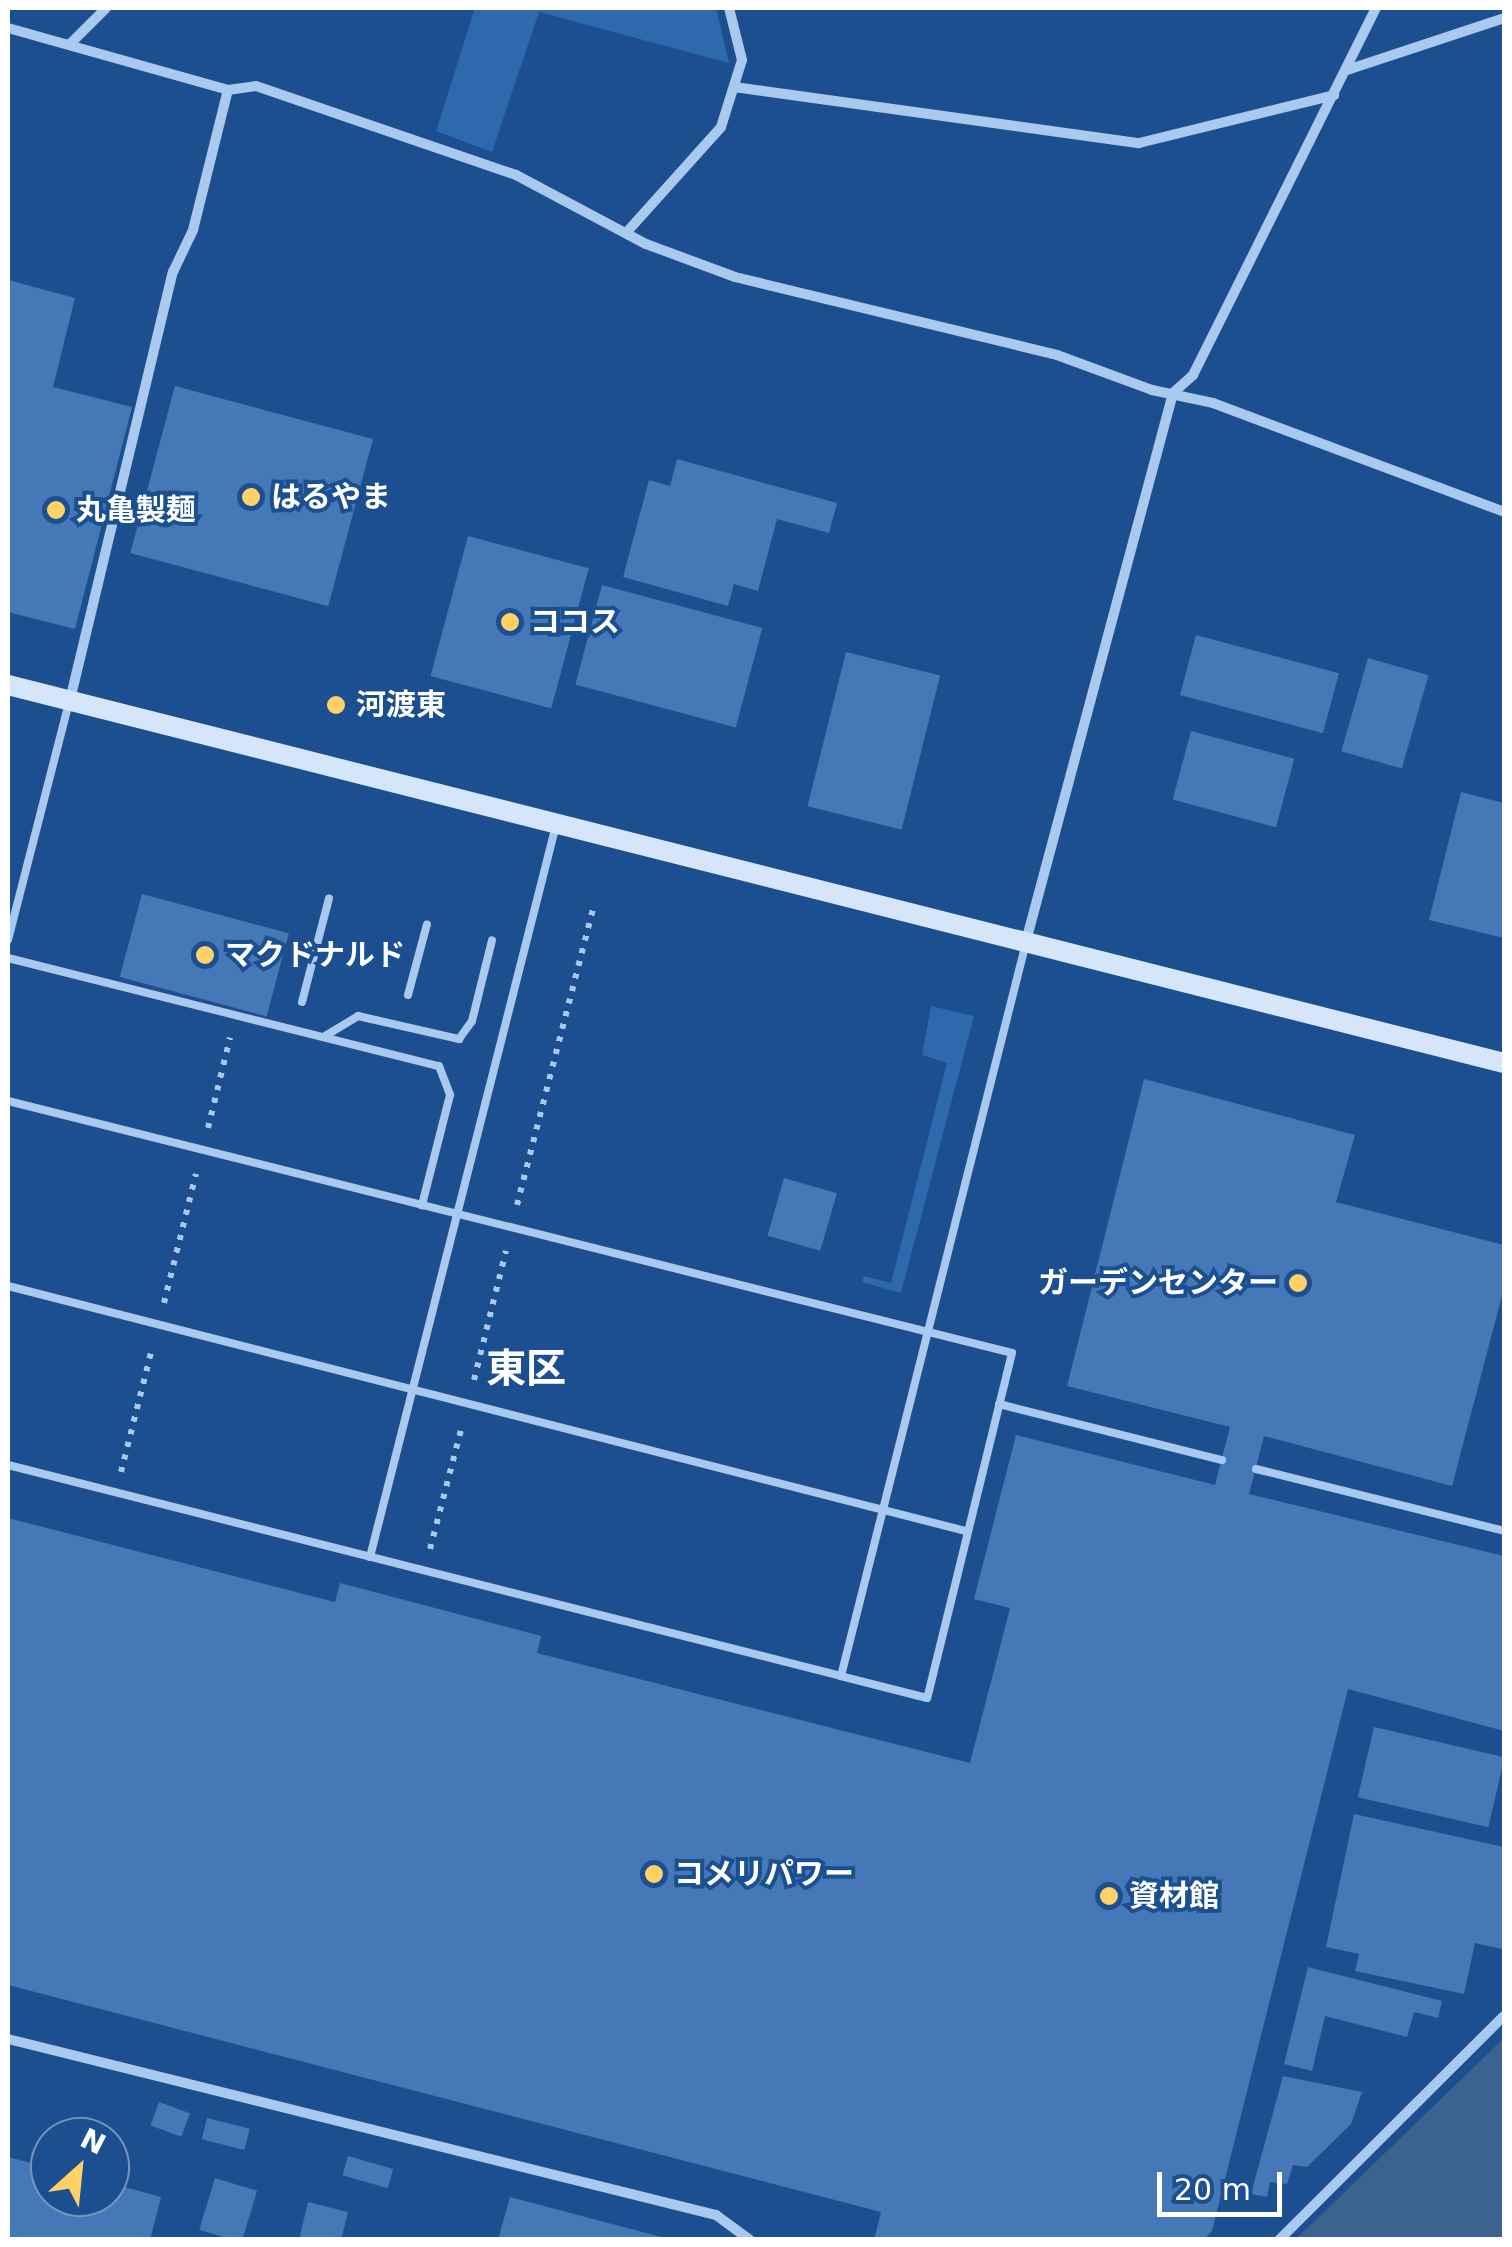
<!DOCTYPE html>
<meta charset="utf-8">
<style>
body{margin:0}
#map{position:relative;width:1512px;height:2247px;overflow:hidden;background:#1b4f8f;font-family:"DejaVu Sans","Noto Sans JP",sans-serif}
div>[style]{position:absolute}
.green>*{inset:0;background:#2e69ad}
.water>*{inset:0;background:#3c6290}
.building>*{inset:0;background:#4478b7;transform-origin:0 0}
.path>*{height:6px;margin-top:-3px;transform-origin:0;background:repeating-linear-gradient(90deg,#a9c9ee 0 5px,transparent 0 13px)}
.lane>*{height:8px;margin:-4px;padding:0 4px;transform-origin:4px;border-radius:4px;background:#a9c9ee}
.street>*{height:10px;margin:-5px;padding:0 5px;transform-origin:5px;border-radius:5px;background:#a9c9ee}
.secondary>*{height:20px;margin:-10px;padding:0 10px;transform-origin:10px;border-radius:10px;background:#d6e6fa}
.dots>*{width:28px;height:28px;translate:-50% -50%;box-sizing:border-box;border:5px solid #1b4f8f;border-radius:50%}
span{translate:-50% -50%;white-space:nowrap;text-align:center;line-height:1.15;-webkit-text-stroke:8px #1b4f8f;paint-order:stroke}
.poi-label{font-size:30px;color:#fff;font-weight:700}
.left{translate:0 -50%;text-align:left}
.right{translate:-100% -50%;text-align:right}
.district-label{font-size:40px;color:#fff;font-weight:700}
.frame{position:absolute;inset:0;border:10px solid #fff;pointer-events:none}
.north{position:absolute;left:30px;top:2117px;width:100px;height:100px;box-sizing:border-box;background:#1b4f8f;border:2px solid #7695bc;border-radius:50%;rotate:27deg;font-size:28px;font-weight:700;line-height:40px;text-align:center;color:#fff}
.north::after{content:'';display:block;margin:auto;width:35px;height:45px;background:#ffd166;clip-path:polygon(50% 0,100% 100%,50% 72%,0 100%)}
.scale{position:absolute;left:1157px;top:2172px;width:125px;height:45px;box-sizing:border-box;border:5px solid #fff;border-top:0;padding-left:12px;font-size:30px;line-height:35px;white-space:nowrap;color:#fff;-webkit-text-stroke:8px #1b4f8f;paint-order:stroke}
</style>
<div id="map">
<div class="green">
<i style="clip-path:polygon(475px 8px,716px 8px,729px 63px,539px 12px,492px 152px,436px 131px)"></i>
<i style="clip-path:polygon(931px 1006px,974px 1016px,901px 1293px,862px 1282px,864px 1276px,891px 1283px,947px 1063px,922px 1055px)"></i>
</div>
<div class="water">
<i style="clip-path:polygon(1504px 2038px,1504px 2239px,1296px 2239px)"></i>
</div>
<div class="building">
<i style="clip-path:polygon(8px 280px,75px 298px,53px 387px,132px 407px,75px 629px,8px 612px)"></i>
<i style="left:175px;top:386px;width:205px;height:173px;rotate:15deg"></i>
<i style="clip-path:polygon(677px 459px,837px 503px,829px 533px,777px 519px,758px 591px,734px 584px,728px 606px,623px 577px,649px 480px,670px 486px)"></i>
<i style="left:468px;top:536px;width:125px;height:145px;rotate:15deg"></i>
<i style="left:602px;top:585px;width:166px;height:103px;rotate:15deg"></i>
<i style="left:1196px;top:635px;width:148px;height:62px;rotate:15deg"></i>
<i style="left:846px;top:652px;width:97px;height:159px;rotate:14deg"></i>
<i style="left:1368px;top:658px;width:63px;height:97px;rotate:16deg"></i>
<i style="left:1191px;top:731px;width:107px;height:71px;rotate:15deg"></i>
<i style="clip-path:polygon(1461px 792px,1504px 803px,1504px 938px,1429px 920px)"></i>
<i style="left:142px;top:894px;width:152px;height:86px;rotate:15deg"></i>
<i style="clip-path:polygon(1144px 1079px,1355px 1135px,1336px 1202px,1504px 1245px,1504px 1288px,1452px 1486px,1264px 1436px,1249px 1494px,1504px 1556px,1504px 1731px,1348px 1689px,1212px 2231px,1203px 2240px,874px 2240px,881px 2212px,8px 1985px,8px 1518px,335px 1602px,340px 1583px,541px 1636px,537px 1653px,970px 1763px,1010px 1608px,974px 1599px,1016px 1435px,1215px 1485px,1230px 1427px,1067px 1386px)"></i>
<i style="left:784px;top:1178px;width:55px;height:60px;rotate:16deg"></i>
<i style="left:1374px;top:1727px;width:134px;height:72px;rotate:13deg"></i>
<i style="clip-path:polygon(1354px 1814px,1504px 1847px,1502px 1949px,1475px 1943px,1464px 1994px,1355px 1971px,1359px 1954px,1326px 1947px)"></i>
<i style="clip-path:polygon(1308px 1967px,1442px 2001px,1438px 2018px,1414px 2012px,1407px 2037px,1325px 2016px,1312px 2071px,1284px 2064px)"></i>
<i style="clip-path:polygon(1283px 2076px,1362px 2092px,1351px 2124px,1307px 2167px,1293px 2165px,1287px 2184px,1270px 2182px,1267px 2197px,1251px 2194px)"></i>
<i style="left:159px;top:2102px;width:33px;height:25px;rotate:20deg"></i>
<i style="left:207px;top:2118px;width:44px;height:22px;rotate:14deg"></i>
<i style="left:348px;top:2156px;width:47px;height:20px;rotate:16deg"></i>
<i style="clip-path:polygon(8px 2157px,50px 2168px,50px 2197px,110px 2197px,110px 2183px,161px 2197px,150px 2240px,8px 2240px)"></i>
<i style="left:215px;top:2178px;width:44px;height:54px;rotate:17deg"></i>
<i style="clip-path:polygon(510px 2197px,665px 2238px,665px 2240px,498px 2240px)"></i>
<i style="clip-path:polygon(308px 2202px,348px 2212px,341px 2240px,299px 2240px)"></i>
</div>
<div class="path">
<i style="left:208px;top:1128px;width:93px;rotate:-76.3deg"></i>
<i style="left:517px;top:1205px;width:309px;rotate:-75.6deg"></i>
<i style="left:164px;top:1303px;width:133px;rotate:-76.1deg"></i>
<i style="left:474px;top:1380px;width:133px;rotate:-76.1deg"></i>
<i style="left:121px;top:1472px;width:127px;rotate:-75.9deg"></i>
<i style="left:430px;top:1549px;width:127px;rotate:-75.4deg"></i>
</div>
<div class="lane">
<i style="left:8px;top:940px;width:246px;rotate:-75.6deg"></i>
<i style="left:8px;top:958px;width:444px;rotate:14.1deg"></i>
<i style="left:439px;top:1066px;width:31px;rotate:69deg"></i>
<i style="left:450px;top:1095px;width:114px;rotate:104.3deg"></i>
<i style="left:408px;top:995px;width:73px;rotate:-75deg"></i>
<i style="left:302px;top:1002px;width:107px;rotate:-75.4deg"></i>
<i style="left:325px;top:1036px;width:39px;rotate:-31deg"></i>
<i style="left:358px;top:1016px;width:104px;rotate:12.8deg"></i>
<i style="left:459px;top:1039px;width:22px;rotate:-54deg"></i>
<i style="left:472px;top:1021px;width:83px;rotate:-76.1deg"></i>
<i style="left:8px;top:1101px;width:1035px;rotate:14.09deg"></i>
<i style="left:1012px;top:1353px;width:355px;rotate:103.8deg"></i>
<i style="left:927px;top:1698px;width:89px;rotate:-165.7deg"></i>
<i style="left:8px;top:1286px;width:989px;rotate:14.35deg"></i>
<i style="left:999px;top:1404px;width:230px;rotate:14.1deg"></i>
<i style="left:8px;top:1465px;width:859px;rotate:14.21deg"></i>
<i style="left:841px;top:1676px;width:756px;rotate:-75.84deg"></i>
<i style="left:1256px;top:1469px;width:256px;rotate:14deg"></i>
<i style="left:370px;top:1557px;width:755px;rotate:-75.74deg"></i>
</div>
<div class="street">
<i style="left:8px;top:28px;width:229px;rotate:15.7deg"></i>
<i style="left:228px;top:90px;width:28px;rotate:-8deg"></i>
<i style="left:256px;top:86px;width:275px;rotate:18.9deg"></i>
<i style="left:516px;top:175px;width:147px;rotate:28deg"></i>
<i style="left:646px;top:244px;width:95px;rotate:20.3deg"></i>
<i style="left:735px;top:277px;width:331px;rotate:13.6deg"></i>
<i style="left:1057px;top:355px;width:101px;rotate:20.2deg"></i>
<i style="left:1152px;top:390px;width:62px;rotate:12deg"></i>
<i style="left:1213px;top:403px;width:311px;rotate:20.5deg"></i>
<i style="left:70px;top:44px;width:51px;rotate:-45deg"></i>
<i style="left:1347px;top:70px;width:165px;rotate:-18.3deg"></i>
<i style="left:734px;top:87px;width:409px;rotate:7.9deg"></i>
<i style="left:1139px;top:143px;width:201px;rotate:-13.8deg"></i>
<i style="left:626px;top:233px;width:142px;rotate:-48.1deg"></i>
<i style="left:721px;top:127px;width:70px;rotate:-72.6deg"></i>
<i style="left:742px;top:60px;width:54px;rotate:-104deg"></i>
<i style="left:70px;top:700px;width:440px;rotate:-76.5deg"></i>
<i style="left:173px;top:272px;width:47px;rotate:-64.5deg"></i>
<i style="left:193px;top:230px;width:144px;rotate:-76deg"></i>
<i style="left:1026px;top:941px;width:567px;rotate:-74.98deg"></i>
<i style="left:1173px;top:393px;width:27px;rotate:-42deg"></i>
<i style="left:1193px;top:375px;width:410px;rotate:-63.5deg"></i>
<i style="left:8px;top:2039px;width:730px;rotate:13.96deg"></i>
<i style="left:716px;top:2215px;width:42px;rotate:36.3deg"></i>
<i style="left:1279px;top:2240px;width:317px;rotate:-44.9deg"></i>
</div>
<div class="secondary">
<i style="left:8px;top:685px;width:1543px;rotate:14.18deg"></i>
</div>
<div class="dots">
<i style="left:251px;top:497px;background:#ffd166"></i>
<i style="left:56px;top:510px;background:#ffd166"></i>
<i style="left:510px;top:622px;background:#ffd166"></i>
<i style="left:336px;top:705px;background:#ffd166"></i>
<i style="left:205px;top:955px;background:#ffd166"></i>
<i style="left:1298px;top:1283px;background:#ffd166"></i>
<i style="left:654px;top:1874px;background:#ffd166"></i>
<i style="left:1109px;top:1896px;background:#ffd166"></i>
</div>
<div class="poi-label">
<span class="left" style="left:271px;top:497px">はるやま</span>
<span class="left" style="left:76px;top:510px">丸亀製麺</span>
<span class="left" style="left:530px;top:622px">ココス</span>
<span class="left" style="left:356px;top:705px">河渡東</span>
<span class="left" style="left:225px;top:955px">マクドナルド</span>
<span class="right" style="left:1278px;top:1283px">ガーデンセンター</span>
<span class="left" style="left:674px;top:1874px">コメリパワー</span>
<span class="left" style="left:1129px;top:1896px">資材館</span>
</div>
<div class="district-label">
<span style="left:526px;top:1368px">東区</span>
</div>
<div class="frame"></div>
<div class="north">N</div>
<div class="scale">20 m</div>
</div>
